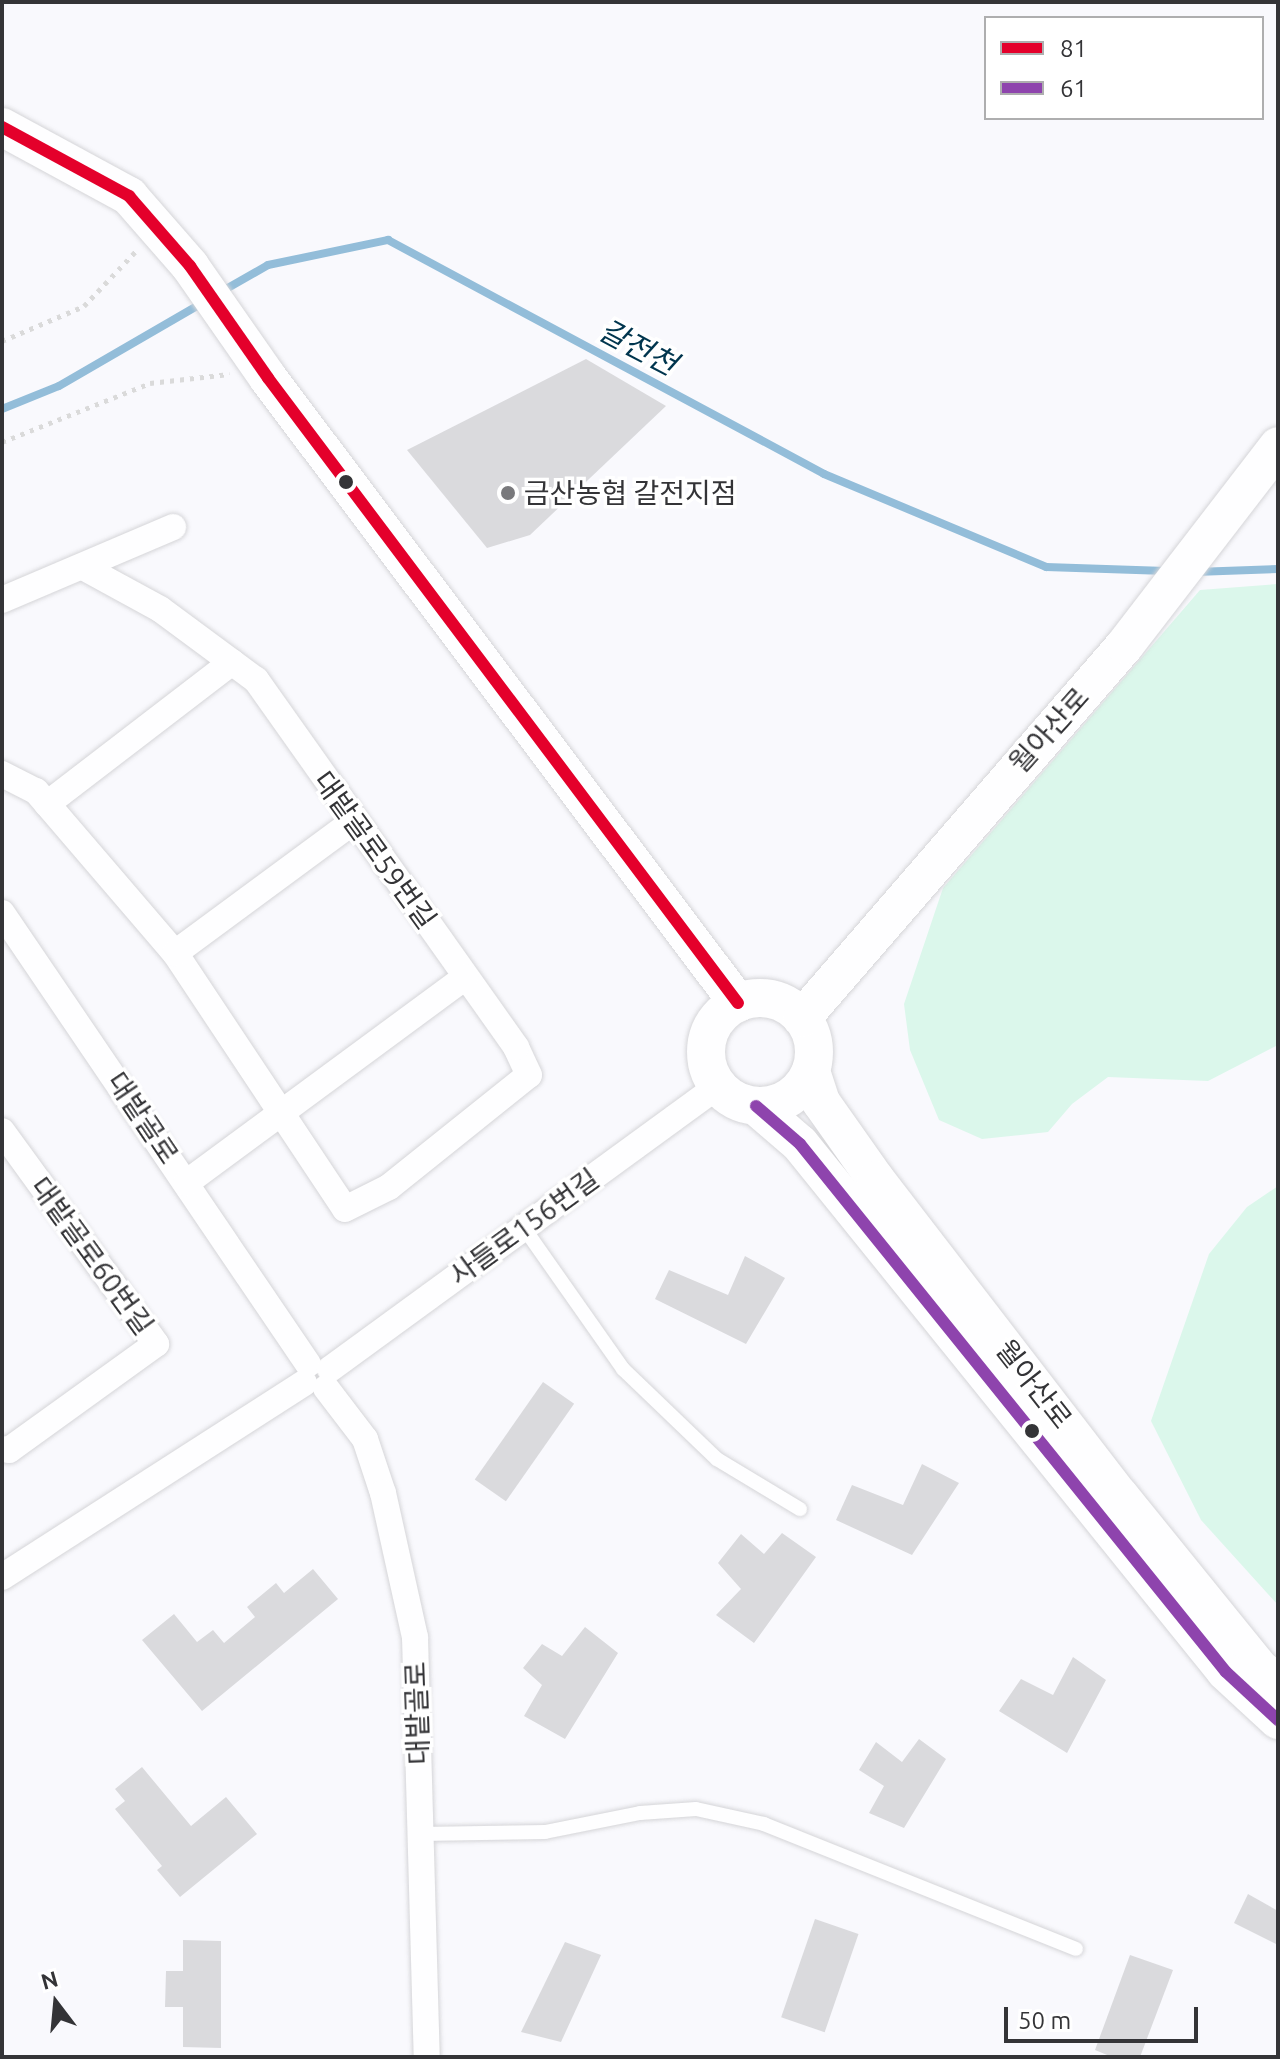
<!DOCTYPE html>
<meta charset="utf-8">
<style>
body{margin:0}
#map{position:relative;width:1280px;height:2059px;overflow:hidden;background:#f9f9fd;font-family:Ubuntu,"Noto Sans KR",sans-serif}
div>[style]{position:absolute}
.green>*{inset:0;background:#dbf7eb}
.stream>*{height:8px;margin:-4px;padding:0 4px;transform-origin:4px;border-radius:4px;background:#93bdd9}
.building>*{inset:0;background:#dadadd;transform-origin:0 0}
.path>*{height:5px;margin-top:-2.5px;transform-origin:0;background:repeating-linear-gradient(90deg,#dadada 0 4px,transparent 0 10px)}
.roads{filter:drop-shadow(0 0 2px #d5d5d8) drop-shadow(0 0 2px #d5d5d8)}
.lane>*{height:14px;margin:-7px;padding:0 7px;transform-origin:7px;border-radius:7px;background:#fefeff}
.street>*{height:26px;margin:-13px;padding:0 13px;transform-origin:13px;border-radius:13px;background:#fefeff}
.secondary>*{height:38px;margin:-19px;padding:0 19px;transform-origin:19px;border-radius:19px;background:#fefeff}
.secondary>.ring{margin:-19px;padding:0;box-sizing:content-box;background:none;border:38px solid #fefeff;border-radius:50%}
.bus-1>*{height:12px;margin:-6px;padding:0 6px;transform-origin:6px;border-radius:6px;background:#e4002b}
.bus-2>*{height:12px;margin:-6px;padding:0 6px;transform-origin:6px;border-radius:6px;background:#8e44ad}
.dots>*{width:22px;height:22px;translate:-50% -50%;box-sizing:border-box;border:4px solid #fff;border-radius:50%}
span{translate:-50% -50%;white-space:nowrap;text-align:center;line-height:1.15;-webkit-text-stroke:7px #fff;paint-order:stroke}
.poi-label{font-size:28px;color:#343437}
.left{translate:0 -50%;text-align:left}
.street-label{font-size:28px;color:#343437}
.water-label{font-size:30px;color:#00354e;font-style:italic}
.frame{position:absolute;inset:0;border:4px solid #343437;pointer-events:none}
.legend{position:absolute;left:984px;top:16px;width:280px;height:104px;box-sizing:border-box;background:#fff;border:2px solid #aeaeaf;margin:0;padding:10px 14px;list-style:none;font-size:24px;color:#343437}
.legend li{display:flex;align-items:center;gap:16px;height:40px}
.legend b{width:40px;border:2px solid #aeaeaf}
.north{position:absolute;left:16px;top:1963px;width:80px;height:80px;-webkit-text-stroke:6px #fff;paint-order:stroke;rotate:344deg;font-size:22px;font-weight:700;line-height:32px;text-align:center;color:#343437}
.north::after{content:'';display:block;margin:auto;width:28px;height:36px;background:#343437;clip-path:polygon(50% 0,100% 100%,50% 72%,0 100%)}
.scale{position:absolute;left:1004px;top:2007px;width:194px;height:36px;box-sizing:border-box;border:4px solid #343437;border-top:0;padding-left:10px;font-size:24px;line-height:28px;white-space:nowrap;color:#343437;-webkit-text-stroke:6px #fff;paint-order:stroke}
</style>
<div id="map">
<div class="green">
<i style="clip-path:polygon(1278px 584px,1278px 1045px,1208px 1081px,1108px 1077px,1072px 1104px,1048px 1132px,982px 1139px,939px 1120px,910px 1050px,904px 1004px,943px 888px,1200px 590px)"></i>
<i style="clip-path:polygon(1278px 1186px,1278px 1605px,1201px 1520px,1151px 1421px,1209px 1254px,1247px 1207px)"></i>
</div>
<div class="stream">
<i style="left:219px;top:293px;width:56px;rotate:-29.7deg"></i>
<i style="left:268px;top:265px;width:123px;rotate:-11.8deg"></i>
<i style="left:388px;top:240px;width:495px;rotate:28.2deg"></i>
<i style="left:824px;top:474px;width:241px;rotate:22.7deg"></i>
<i style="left:1046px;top:567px;width:120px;rotate:1.9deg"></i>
<i style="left:2px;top:409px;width:61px;rotate:-22deg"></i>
<i style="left:59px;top:386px;width:168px;rotate:-30.1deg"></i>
<i style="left:1195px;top:572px;width:83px;rotate:-2.1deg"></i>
</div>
<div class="building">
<i style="clip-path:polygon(586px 359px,666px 406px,530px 535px,487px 548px,407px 450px)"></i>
<i style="clip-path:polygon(745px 1256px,785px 1278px,746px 1344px,655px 1299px,669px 1270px,728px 1295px)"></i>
<i style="left:543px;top:1382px;width:38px;height:119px;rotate:35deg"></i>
<i style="clip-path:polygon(922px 1464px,959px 1483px,912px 1555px,836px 1520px,852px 1485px,903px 1505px)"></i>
<i style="clip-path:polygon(782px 1533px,816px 1557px,754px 1643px,716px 1615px,741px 1589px,718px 1563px,741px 1534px,764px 1554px)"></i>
<i style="clip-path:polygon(313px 1569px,338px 1599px,202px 1711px,142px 1640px,174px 1614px,197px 1642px,213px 1630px,224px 1643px,255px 1617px,247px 1607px,276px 1583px,284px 1593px)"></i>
<i style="clip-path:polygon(585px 1627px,618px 1653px,565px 1739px,524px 1716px,542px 1685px,523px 1668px,542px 1644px,562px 1656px)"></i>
<i style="clip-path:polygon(1073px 1657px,1106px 1680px,1067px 1753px,999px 1711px,1021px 1679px,1053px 1695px)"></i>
<i style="clip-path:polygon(919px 1739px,946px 1759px,904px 1828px,869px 1813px,884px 1786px,859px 1770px,876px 1742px,902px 1762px)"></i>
<i style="clip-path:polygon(142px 1767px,191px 1826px,226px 1797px,257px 1834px,180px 1897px,157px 1870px,162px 1866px,115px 1809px,125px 1801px,115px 1789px)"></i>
<i style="clip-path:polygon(1248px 1894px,1278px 1911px,1278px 1945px,1234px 1923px)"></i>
<i style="left:815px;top:1919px;width:46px;height:104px;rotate:19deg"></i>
<i style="clip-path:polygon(183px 1940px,221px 1941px,221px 2048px,183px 2047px,183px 2007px,165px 2007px,166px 1971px,183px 1971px)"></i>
<i style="clip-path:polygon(565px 1942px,601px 1955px,561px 2042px,521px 2032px)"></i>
<i style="clip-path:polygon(1130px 1955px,1173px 1970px,1140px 2057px,1112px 2057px,1095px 2050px)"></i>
</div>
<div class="path">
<i style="left:2px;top:341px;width:89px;rotate:-23.1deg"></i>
<i style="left:84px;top:306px;width:77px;rotate:-46.6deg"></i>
<i style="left:2px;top:442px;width:159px;rotate:-21.7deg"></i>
<i style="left:150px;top:383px;width:80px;rotate:-6.5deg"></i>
</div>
<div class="roads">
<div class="lane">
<i style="left:524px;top:1228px;width:172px;rotate:54.9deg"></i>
<i style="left:623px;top:1369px;width:130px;rotate:43.8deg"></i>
<i style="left:717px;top:1459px;width:97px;rotate:31.1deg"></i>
<i style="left:421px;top:1834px;width:124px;rotate:-0.9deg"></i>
<i style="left:545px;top:1832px;width:97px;rotate:-11.3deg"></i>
<i style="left:640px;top:1813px;width:56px;rotate:-4.1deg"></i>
<i style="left:696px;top:1809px;width:70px;rotate:12.4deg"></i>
<i style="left:764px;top:1824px;width:336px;rotate:21.8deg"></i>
</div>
<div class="street">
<i style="left:2px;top:600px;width:186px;rotate:-23.1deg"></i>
<i style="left:2px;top:774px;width:38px;rotate:27deg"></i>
<i style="left:36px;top:791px;width:213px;rotate:49.4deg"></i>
<i style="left:175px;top:953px;width:307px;rotate:56.4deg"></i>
<i style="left:345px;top:1209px;width:49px;rotate:-26.6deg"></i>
<i style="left:389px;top:1187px;width:179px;rotate:-38.7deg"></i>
<i style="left:529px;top:1075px;width:31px;rotate:-115deg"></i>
<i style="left:516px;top:1047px;width:450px;rotate:-125.3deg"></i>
<i style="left:256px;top:680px;width:119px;rotate:-143.5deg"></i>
<i style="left:160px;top:609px;width:88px;rotate:-151.4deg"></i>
<i style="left:47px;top:804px;width:233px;rotate:-37.5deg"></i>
<i style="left:2px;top:913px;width:545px;rotate:55.84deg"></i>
<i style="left:175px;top:953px;width:222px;rotate:-36.4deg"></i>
<i style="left:2px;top:1131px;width:263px;rotate:54.1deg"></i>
<i style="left:156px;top:1344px;width:181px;rotate:144.2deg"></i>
<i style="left:9px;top:1450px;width:7px;rotate:-172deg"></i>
<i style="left:186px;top:1183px;width:347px;rotate:-36.4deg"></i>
<i style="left:330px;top:1369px;width:480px;rotate:-36.1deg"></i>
<i style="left:326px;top:1388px;width:64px;rotate:52.6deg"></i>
<i style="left:365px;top:1439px;width:57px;rotate:71.6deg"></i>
<i style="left:383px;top:1493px;width:148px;rotate:77.5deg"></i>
<i style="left:415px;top:1637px;width:420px;rotate:88.4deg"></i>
<i style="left:2px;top:1577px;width:359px;rotate:-32.7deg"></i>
</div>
<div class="secondary">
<i style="left:2px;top:127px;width:145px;rotate:28.5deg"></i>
<i style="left:129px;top:196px;width:93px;rotate:48.9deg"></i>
<i style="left:190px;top:266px;width:136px;rotate:55.1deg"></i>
<i style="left:268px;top:378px;width:782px;rotate:53.06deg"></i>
<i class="ring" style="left:706px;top:998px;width:70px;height:70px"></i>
<i style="left:802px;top:1018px;width:493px;rotate:-49.1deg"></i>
<i style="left:1125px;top:645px;width:251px;rotate:-52.4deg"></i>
<i style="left:811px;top:1071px;width:33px;rotate:72deg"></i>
<i style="left:821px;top:1102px;width:95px;rotate:54.8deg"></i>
<i style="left:876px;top:1180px;width:398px;rotate:52.4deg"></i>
<i style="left:1119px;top:1495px;width:224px;rotate:51deg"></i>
<i style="left:1260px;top:1669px;width:22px;rotate:36deg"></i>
<i style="left:756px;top:1106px;width:58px;rotate:40.8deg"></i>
<i style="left:800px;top:1144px;width:678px;rotate:51.1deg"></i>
<i style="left:1226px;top:1672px;width:71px;rotate:42.7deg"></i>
</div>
</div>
<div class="bus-1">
<i style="left:2px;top:127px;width:145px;rotate:28.5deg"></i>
<i style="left:129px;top:196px;width:93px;rotate:48.9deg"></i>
<i style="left:190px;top:266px;width:136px;rotate:55.1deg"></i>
<i style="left:268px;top:378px;width:782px;rotate:53.06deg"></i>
</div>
<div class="bus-2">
<i style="left:756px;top:1106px;width:58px;rotate:40.8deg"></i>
<i style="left:800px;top:1144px;width:678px;rotate:51.1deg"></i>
<i style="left:1226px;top:1672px;width:71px;rotate:42.7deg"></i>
</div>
<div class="dots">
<i style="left:346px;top:482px;background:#343437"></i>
<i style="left:508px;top:493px;background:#79797c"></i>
<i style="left:1032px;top:1431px;background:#343437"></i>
</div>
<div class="poi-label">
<span class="left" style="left:524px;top:493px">금산농협 갈전지점</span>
</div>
<div class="street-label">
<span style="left:1049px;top:730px;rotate:-48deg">월아산로</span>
<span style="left:375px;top:850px;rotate:54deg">대밭골로59번길</span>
<span style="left:143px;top:1118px;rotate:56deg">대밭골로</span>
<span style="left:524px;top:1227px;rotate:-36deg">사들로156번길</span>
<span style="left:92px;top:1256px;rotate:54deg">대밭골로60번길</span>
<span style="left:1034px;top:1384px;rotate:52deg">월아산로</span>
<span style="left:417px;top:1713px;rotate:-92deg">대밭골로</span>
</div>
<div class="water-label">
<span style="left:638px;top:347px;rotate:28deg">갈전천</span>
</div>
<div class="frame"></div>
<ul class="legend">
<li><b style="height:10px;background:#e4002b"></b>81</li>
<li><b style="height:10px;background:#8e44ad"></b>61</li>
</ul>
<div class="north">N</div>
<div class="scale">50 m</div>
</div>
